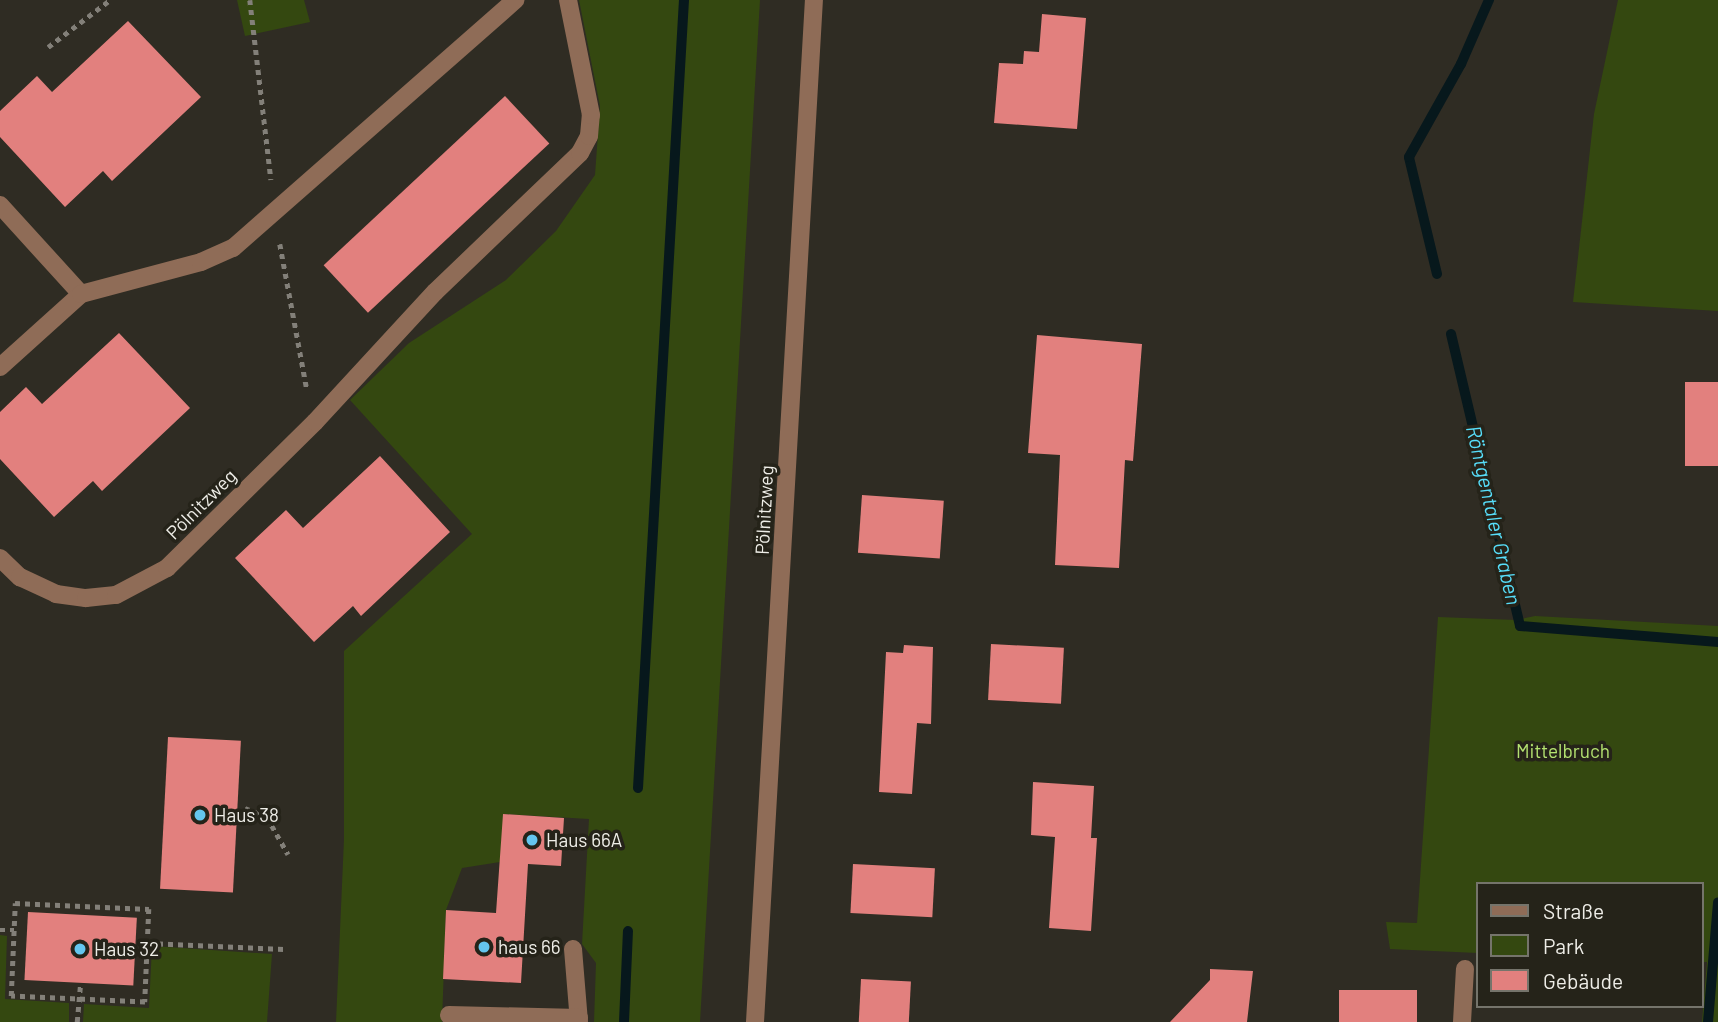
<!DOCTYPE html>
<meta charset="utf-8">
<style>
body{margin:0}
#map{position:relative;width:1718px;height:1022px;overflow:hidden;background:#2f2c23;font-family:Barlow,sans-serif}
div>[style]{position:absolute}
.green>*{inset:0;background:#344810}
.stream>*{height:10px;margin:-5px;padding:0 5px;transform-origin:5px;border-radius:5px;background:#07181c}
.building>*{inset:0;background:#e2807e;transform-origin:0 0}
.path>*{height:4.5px;margin-top:-2.25px;transform-origin:0;background:repeating-linear-gradient(90deg,#838079 0 5px,transparent 0 10px)}
.minor>*{height:18px;margin:-9px;padding:0 9px;transform-origin:9px;border-radius:9px;background:#8f6c57}
.dots>*{width:19px;height:19px;translate:-50% -50%;box-sizing:border-box;border:4px solid #252319;border-radius:50%}
span{translate:-50% -50%;white-space:nowrap;text-align:center;line-height:1.15;-webkit-text-stroke:7px #252319;paint-order:stroke}
.street-label{font-size:19px;color:#eeede7}
.park-label{font-size:19px;color:#b4e270}
.poi-label{font-size:19px;color:#eeede7}
.left{translate:0 -50%;text-align:left}
.water-label{font-size:21px;color:#57defa;font-style:italic}
.legend{position:absolute;left:1476px;top:882px;width:228px;height:126px;box-sizing:border-box;background:#252319;border:2px solid #75746b;margin:0;padding:9px 12px;list-style:none;font-size:21px;color:#eeede7}
.legend li{display:flex;align-items:center;gap:14px;height:35px}
.legend b{width:35px;border:2px solid #75746b}
</style>
<div id="map">
<div class="green">
<i style="clip-path:polygon(237px 0,304px 0,310px 22px,245px 36px)"></i>
<i style="clip-path:polygon(579px 0,760px 0,700px 1022px,594px 1022px,596px 963px,582px 944px,589px 819px,504px 814px,500px 862px,462px 868px,446px 910px,442px 1022px,336px 1022px,344px 839px,344px 651px,472px 534px,350px 400px,409px 343px,506px 280px,556px 231px,595px 175px,600px 106px)"></i>
<i style="clip-path:polygon(1618px 0,1718px 0,1718px 311px,1573px 302px,1594px 114px)"></i>
<i style="clip-path:polygon(1535px 616px,1718px 626px,1718px 1022px,1702px 1022px,1707px 962px,1702px 962px,1702px 884px,1478px 884px,1478px 953px,1390px 949px,1386px 922px,1417px 923px,1438px 617px,1516px 620px)"></i>
<i style="clip-path:polygon(0 935px,7px 936px,5px 999px,69px 1003px,69px 1022px,0 1022px)"></i>
<i style="clip-path:polygon(152px 946px,272px 954px,267px 1022px,83px 1022px,84px 1004px,149px 1008px)"></i>
</div>
<div class="stream">
<i style="left:1437px;top:274px;width:120px;rotate:-103.5deg"></i>
<i style="left:1409px;top:157px;width:107px;rotate:-60.8deg"></i>
<i style="left:1461px;top:64px;width:70px;rotate:-66.4deg"></i>
<i style="left:1451px;top:334px;width:300px;rotate:76.7deg"></i>
<i style="left:1520px;top:626px;width:199px;rotate:4.6deg"></i>
<i style="left:638px;top:788px;width:789px;rotate:-86.66deg"></i>
<i style="left:624px;top:1022px;width:91px;rotate:-87.5deg"></i>
<i style="left:1708px;top:1022px;width:120px;rotate:-85.2deg"></i>
</div>
<div class="building">
<i style="clip-path:polygon(1042px 14px,1086px 18px,1077px 129px,994px 123px,999px 63px,1023px 64px,1024px 51px,1039px 52px)"></i>
<i style="clip-path:polygon(128px 21px,201px 97px,112px 181px,103px 171px,65px 207px,0 137px,0 111px,37px 76px,52px 92px)"></i>
<i style="left:505px;top:96px;width:65px;height:248px;rotate:47deg"></i>
<i style="clip-path:polygon(119px 333px,190px 408px,102px 491px,93px 481px,54px 517px,0 459px,0 412px,26px 387px,42px 404px)"></i>
<i style="clip-path:polygon(1037px 335px,1142px 344px,1133px 461px,1125px 460px,1119px 568px,1055px 565px,1060px 455px,1028px 453px)"></i>
<i style="left:1685px;top:382px;width:33px;height:84px"></i>
<i style="clip-path:polygon(380px 456px,450px 532px,361px 616px,353px 606px,314px 642px,235px 558px,286px 510px,303px 528px)"></i>
<i style="left:862px;top:495px;width:82px;height:58px;rotate:4deg"></i>
<i style="left:991px;top:644px;width:73px;height:56px;rotate:3deg"></i>
<i style="clip-path:polygon(904px 645px,933px 647px,931px 724px,917px 723px,912px 794px,879px 792px,886px 652px,903px 653px)"></i>
<i style="left:168px;top:737px;width:73px;height:152px;rotate:3deg"></i>
<i style="clip-path:polygon(1033px 782px,1094px 786px,1091px 838px,1097px 838px,1091px 931px,1049px 928px,1055px 837px,1031px 835px)"></i>
<i style="clip-path:polygon(503px 814px,564px 818px,561px 866px,528px 864px,521px 983px,443px 979px,446px 910px,496px 913px)"></i>
<i style="left:853px;top:864px;width:82px;height:49px;rotate:3deg"></i>
<i style="left:28px;top:912px;width:109px;height:68px;rotate:3deg"></i>
<i style="clip-path:polygon(1210px 969px,1253px 971px,1247px 1022px,1170px 1022px,1210px 980px)"></i>
<i style="left:861px;top:979px;width:50px;height:43px;rotate:3deg"></i>
<i style="left:1339px;top:990px;width:78px;height:32px"></i>
</div>
<div class="path">
<i style="left:250px;top:0;width:181px;rotate:83.3deg"></i>
<i style="left:48px;top:47px;width:78px;rotate:-37.2deg"></i>
<i style="left:280px;top:244px;width:148px;rotate:79.5deg"></i>
<i style="left:245px;top:808px;width:24px;rotate:22deg"></i>
<i style="left:267px;top:817px;width:43px;rotate:60.4deg"></i>
<i style="left:15px;top:903px;width:134px;rotate:2.6deg"></i>
<i style="left:149px;top:909px;width:93px;rotate:92.5deg"></i>
<i style="left:145px;top:1002px;width:134px;rotate:-177.4deg"></i>
<i style="left:11px;top:996px;width:93px;rotate:-87.5deg"></i>
<i style="left:0;top:930px;width:14px"></i>
<i style="left:148px;top:943px;width:136px;rotate:2.5deg"></i>
<i style="left:77px;top:1022px;width:37px;rotate:-85deg"></i>
</div>
<div class="minor">
<i style="left:0;top:205px;width:120px;rotate:47.7deg"></i>
<i style="left:0;top:367px;width:109px;rotate:-42deg"></i>
<i style="left:81px;top:294px;width:124px;rotate:-14.9deg"></i>
<i style="left:201px;top:262px;width:35px;rotate:-24deg"></i>
<i style="left:233px;top:248px;width:376px;rotate:-41.3deg"></i>
<i style="left:0;top:558px;width:28px;rotate:44deg"></i>
<i style="left:20px;top:577px;width:40px;rotate:25deg"></i>
<i style="left:56px;top:594px;width:30px;rotate:8deg"></i>
<i style="left:86px;top:598px;width:30px;rotate:-6deg"></i>
<i style="left:116px;top:595px;width:58px;rotate:-27.9deg"></i>
<i style="left:167px;top:568px;width:208px;rotate:-44.6deg"></i>
<i style="left:315px;top:422px;width:177px;rotate:-47.3deg"></i>
<i style="left:435px;top:292px;width:201px;rotate:-43.8deg"></i>
<i style="left:580px;top:153px;width:19px;rotate:-62deg"></i>
<i style="left:589px;top:136px;width:21px;rotate:-85deg"></i>
<i style="left:591px;top:115px;width:117px;rotate:-101.3deg"></i>
<i style="left:573px;top:949px;width:73px;rotate:85.3deg"></i>
<i style="left:449px;top:1015px;width:130px;rotate:1.3deg"></i>
<i style="left:755px;top:1022px;width:1024px;rotate:-86.7deg"></i>
<i style="left:1462px;top:1022px;width:53px;rotate:-86.8deg"></i>
</div>
<div class="dots">
<i style="left:200px;top:815px;background:#64c5ee"></i>
<i style="left:532px;top:840px;background:#64c5ee"></i>
<i style="left:484px;top:947px;background:#64c5ee"></i>
<i style="left:80px;top:949px;background:#64c5ee"></i>
</div>
<div class="street-label">
<span style="left:201px;top:504px;rotate:-45deg">Pölnitzweg</span>
<span style="left:764px;top:510px;rotate:-87deg">Pölnitzweg</span>
</div>
<div class="park-label">
<span style="left:1563px;top:751px">Mittelbruch</span>
</div>
<div class="poi-label">
<span class="left" style="left:214px;top:815px">Haus 38</span>
<span class="left" style="left:546px;top:840px">Haus 66A</span>
<span class="left" style="left:498px;top:947px">haus 66</span>
<span class="left" style="left:94px;top:949px">Haus 32</span>
</div>
<div class="water-label">
<span style="left:1494px;top:515px;rotate:77deg">Röntgentaler Graben</span>
</div>
<ul class="legend">
<li><b style="height:9px;background:#8f6c57"></b>Straße</li>
<li><b style="height:19px;background:#344810"></b>Park</li>
<li><b style="height:19px;background:#e2807e"></b>Gebäude</li>
</ul>
</div>
